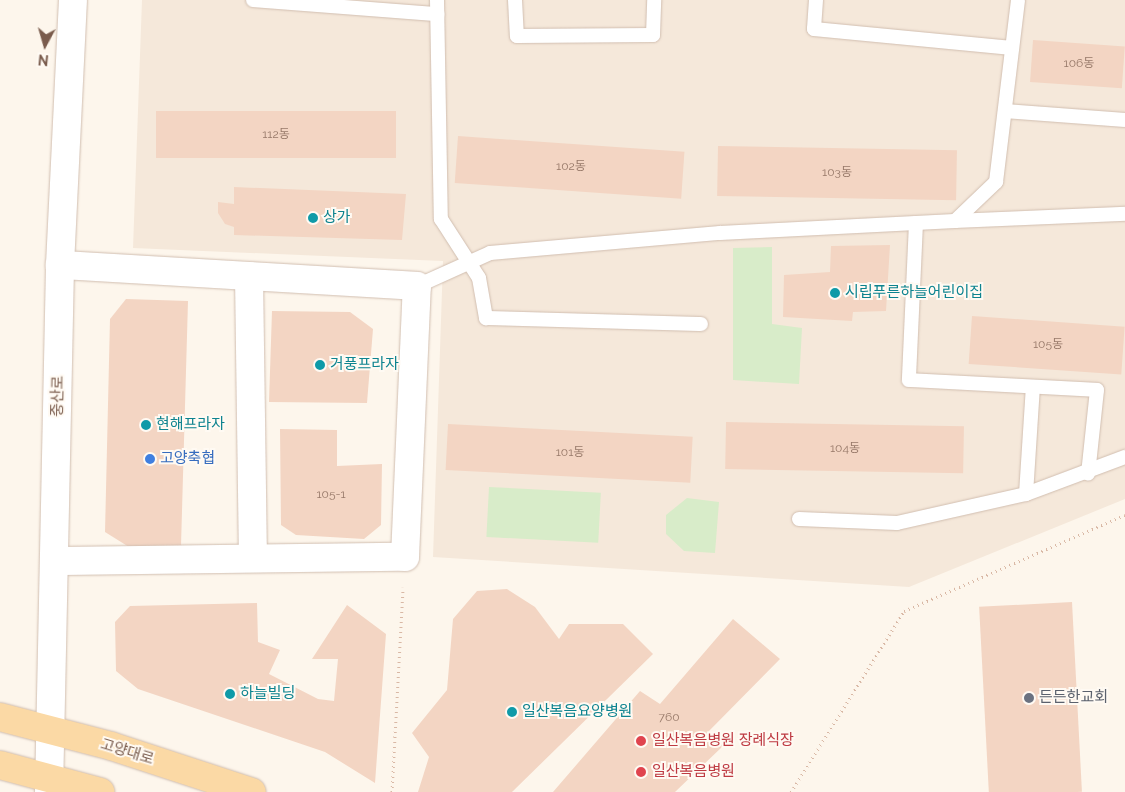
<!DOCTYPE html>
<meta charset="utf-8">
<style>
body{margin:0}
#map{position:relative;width:1125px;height:792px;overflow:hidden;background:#fdf6ec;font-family:Raleway,"Noto Sans KR",sans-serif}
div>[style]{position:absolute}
.residential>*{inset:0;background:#f5e8da}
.green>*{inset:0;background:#d8ecc9;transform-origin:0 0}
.building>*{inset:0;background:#f3d5c3;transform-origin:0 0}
.path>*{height:3px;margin-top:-1.5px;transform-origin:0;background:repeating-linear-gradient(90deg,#d9b8a5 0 1px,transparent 0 5px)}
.roads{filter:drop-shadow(0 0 1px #d1beb0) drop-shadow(0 0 1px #d1beb0)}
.lane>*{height:14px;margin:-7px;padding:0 7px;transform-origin:7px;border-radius:7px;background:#fff}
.street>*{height:28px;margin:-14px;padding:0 14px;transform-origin:14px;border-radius:14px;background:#fff}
.secondary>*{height:28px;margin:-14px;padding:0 14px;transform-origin:14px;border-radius:14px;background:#fff}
.primary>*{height:28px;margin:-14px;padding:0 14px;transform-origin:14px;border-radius:14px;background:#fbd9a5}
.dots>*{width:14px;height:14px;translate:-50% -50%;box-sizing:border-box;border:2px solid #fffaf3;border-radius:50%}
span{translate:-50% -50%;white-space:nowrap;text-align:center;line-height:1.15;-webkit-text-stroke:4px #fffaf3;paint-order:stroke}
.number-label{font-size:12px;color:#987a6a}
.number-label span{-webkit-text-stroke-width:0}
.culture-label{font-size:15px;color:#0d838f}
.left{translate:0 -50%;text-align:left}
.street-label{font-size:15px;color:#7a5c4d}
.shop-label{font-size:15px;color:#366cbe}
.worship-label{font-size:15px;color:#5b616d}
.health-label{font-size:15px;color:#be3a42}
.north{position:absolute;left:20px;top:20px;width:50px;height:50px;-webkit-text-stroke:4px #fffaf3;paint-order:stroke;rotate:186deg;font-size:14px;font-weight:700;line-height:20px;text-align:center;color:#7a5c4d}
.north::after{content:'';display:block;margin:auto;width:18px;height:22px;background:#7a5c4d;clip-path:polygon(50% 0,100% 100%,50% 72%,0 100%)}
</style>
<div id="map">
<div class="residential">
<i style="clip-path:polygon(142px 0,1125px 0,1125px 499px,909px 587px,433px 557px,443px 261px,133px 248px)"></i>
</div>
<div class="green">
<i style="clip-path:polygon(772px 247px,772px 324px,802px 328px,799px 384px,733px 380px,733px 248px)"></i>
<i style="left:489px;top:487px;width:112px;height:50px;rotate:3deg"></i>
<i style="clip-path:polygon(687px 498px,719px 502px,715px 553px,684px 551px,666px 534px,666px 515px)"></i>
</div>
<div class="building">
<i style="left:1033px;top:40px;width:92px;height:42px;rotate:4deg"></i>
<i style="left:156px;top:111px;width:240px;height:47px"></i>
<i style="left:458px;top:136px;width:227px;height:47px;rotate:4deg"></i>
<i style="left:718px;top:146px;width:239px;height:50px;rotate:1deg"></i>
<i style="clip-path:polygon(234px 187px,406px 194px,402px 240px,234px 235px,234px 227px,225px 224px,218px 213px,218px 202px,234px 204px)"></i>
<i style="clip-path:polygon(890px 245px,886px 311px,853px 312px,852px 321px,783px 317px,784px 275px,830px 272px,831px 246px)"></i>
<i style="clip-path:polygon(126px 299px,188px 301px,181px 546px,129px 547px,105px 532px,110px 319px)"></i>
<i style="clip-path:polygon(272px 311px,350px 312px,373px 329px,367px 403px,269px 402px)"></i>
<i style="left:972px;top:316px;width:153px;height:48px;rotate:4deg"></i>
<i style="left:726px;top:422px;width:238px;height:47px;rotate:1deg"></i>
<i style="left:448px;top:424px;width:245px;height:46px;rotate:3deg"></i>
<i style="clip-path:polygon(280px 429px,337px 430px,337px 466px,382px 464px,381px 525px,364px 539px,296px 535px,281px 525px)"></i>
<i style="clip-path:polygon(507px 589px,535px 607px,559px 639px,569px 624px,623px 624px,653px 654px,512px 792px,418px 792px,429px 757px,412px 733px,447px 690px,453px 619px,477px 591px)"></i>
<i style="left:1072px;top:602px;width:190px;height:93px;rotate:87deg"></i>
<i style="clip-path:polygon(257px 603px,258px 642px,280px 650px,269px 674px,318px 699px,334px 701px,338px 659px,312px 659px,347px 605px,386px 634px,375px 783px,325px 752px,138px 689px,116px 671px,115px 622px,130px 606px)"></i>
<i style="clip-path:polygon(733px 619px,780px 659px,708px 732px,723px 746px,675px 792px,553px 792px,640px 691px,660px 704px)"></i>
</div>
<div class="path">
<i style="left:392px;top:792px;width:205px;rotate:-86.9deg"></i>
<i style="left:791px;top:792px;width:213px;rotate:-58deg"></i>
<i style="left:904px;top:611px;width:241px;rotate:-23.5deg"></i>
</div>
<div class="roads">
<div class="lane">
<i style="left:253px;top:0;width:185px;rotate:4.4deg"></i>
<i style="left:437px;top:0;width:219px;rotate:89deg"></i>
<i style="left:441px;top:219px;width:70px;rotate:57.2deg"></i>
<i style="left:479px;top:278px;width:41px;rotate:80.1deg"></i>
<i style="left:486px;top:318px;width:215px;rotate:1.6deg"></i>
<i style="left:515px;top:0;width:36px;rotate:87deg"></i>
<i style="left:517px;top:36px;width:136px;rotate:-0.4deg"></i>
<i style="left:653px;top:35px;width:35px;rotate:-88deg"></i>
<i style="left:816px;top:0;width:29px;rotate:94deg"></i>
<i style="left:814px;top:29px;width:199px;rotate:5.5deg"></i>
<i style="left:1005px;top:111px;width:120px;rotate:4.3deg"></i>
<i style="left:955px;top:221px;width:170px;rotate:-2.4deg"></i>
<i style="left:916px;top:223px;width:157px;rotate:92.6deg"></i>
<i style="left:909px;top:380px;width:188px;rotate:3deg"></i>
<i style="left:1097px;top:390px;width:84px;rotate:96.1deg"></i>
<i style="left:417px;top:286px;width:80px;rotate:-24.3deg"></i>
<i style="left:490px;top:253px;width:231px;rotate:-5deg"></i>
<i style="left:720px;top:233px;width:235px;rotate:-2.9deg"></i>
<i style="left:955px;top:221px;width:57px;rotate:-43.6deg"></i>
<i style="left:996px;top:182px;width:183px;rotate:-83.1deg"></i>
<i style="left:1026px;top:494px;width:107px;rotate:-86.3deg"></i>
<i style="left:799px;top:519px;width:98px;rotate:2.3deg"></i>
<i style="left:897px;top:523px;width:132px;rotate:-12.7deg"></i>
<i style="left:1026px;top:494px;width:106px;rotate:-20.5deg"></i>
</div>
<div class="street">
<i style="left:249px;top:276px;width:282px;rotate:89.2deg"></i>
<i style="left:56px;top:561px;width:349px;rotate:-0.7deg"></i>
<i style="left:405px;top:557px;width:271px;rotate:-87.5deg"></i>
<i style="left:417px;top:286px;width:358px;rotate:-176.6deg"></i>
</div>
<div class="secondary">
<i style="left:49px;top:792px;width:527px;rotate:-88.8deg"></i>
<i style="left:60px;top:265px;width:265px;rotate:-87.2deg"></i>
</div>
<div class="primary">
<i style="left:0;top:717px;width:115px;rotate:14.6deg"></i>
<i style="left:111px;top:746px;width:148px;rotate:18.1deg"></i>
<i style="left:0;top:765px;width:104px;rotate:15.1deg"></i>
</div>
</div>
<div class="dots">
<i style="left:313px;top:218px;background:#0f9aa8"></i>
<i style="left:835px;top:293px;background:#0f9aa8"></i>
<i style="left:320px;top:365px;background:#0f9aa8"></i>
<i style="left:146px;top:425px;background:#0f9aa8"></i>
<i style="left:150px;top:459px;background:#3f7fe0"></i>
<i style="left:230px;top:694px;background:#0f9aa8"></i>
<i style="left:1029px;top:698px;background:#6b7280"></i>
<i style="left:512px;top:712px;background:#0f9aa8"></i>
<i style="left:641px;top:741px;background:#e0444e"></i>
<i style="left:641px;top:772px;background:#e0444e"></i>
</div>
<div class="number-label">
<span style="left:1079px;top:64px">106동</span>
<span style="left:276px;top:135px">112동</span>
<span style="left:571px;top:167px">102동</span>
<span style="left:837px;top:173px">103동</span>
<span style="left:1048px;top:345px">105동</span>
<span style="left:845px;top:449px">104동</span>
<span style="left:570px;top:453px">101동</span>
<span style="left:331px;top:495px">105-1</span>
<span style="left:669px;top:718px">760</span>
</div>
<div class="culture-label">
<span class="left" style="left:323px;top:218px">상가</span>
<span class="left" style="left:845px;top:293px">시립푸른하늘어린이집</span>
<span class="left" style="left:330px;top:365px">거풍프라자</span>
<span class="left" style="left:156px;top:425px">현해프라자</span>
<span class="left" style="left:240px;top:694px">하늘빌딩</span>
<span class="left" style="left:522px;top:712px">일산복음요양병원</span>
</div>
<div class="street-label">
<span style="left:58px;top:396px;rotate:-89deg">중산로</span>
<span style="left:127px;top:752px;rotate:17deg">고양대로</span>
</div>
<div class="shop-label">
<span class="left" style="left:160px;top:459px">고양축협</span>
</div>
<div class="worship-label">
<span class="left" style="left:1039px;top:698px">든든한교회</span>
</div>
<div class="health-label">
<span class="left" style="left:652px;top:741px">일산복음병원 장례식장</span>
<span class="left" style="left:652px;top:772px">일산복음병원</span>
</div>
<div class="north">N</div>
</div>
